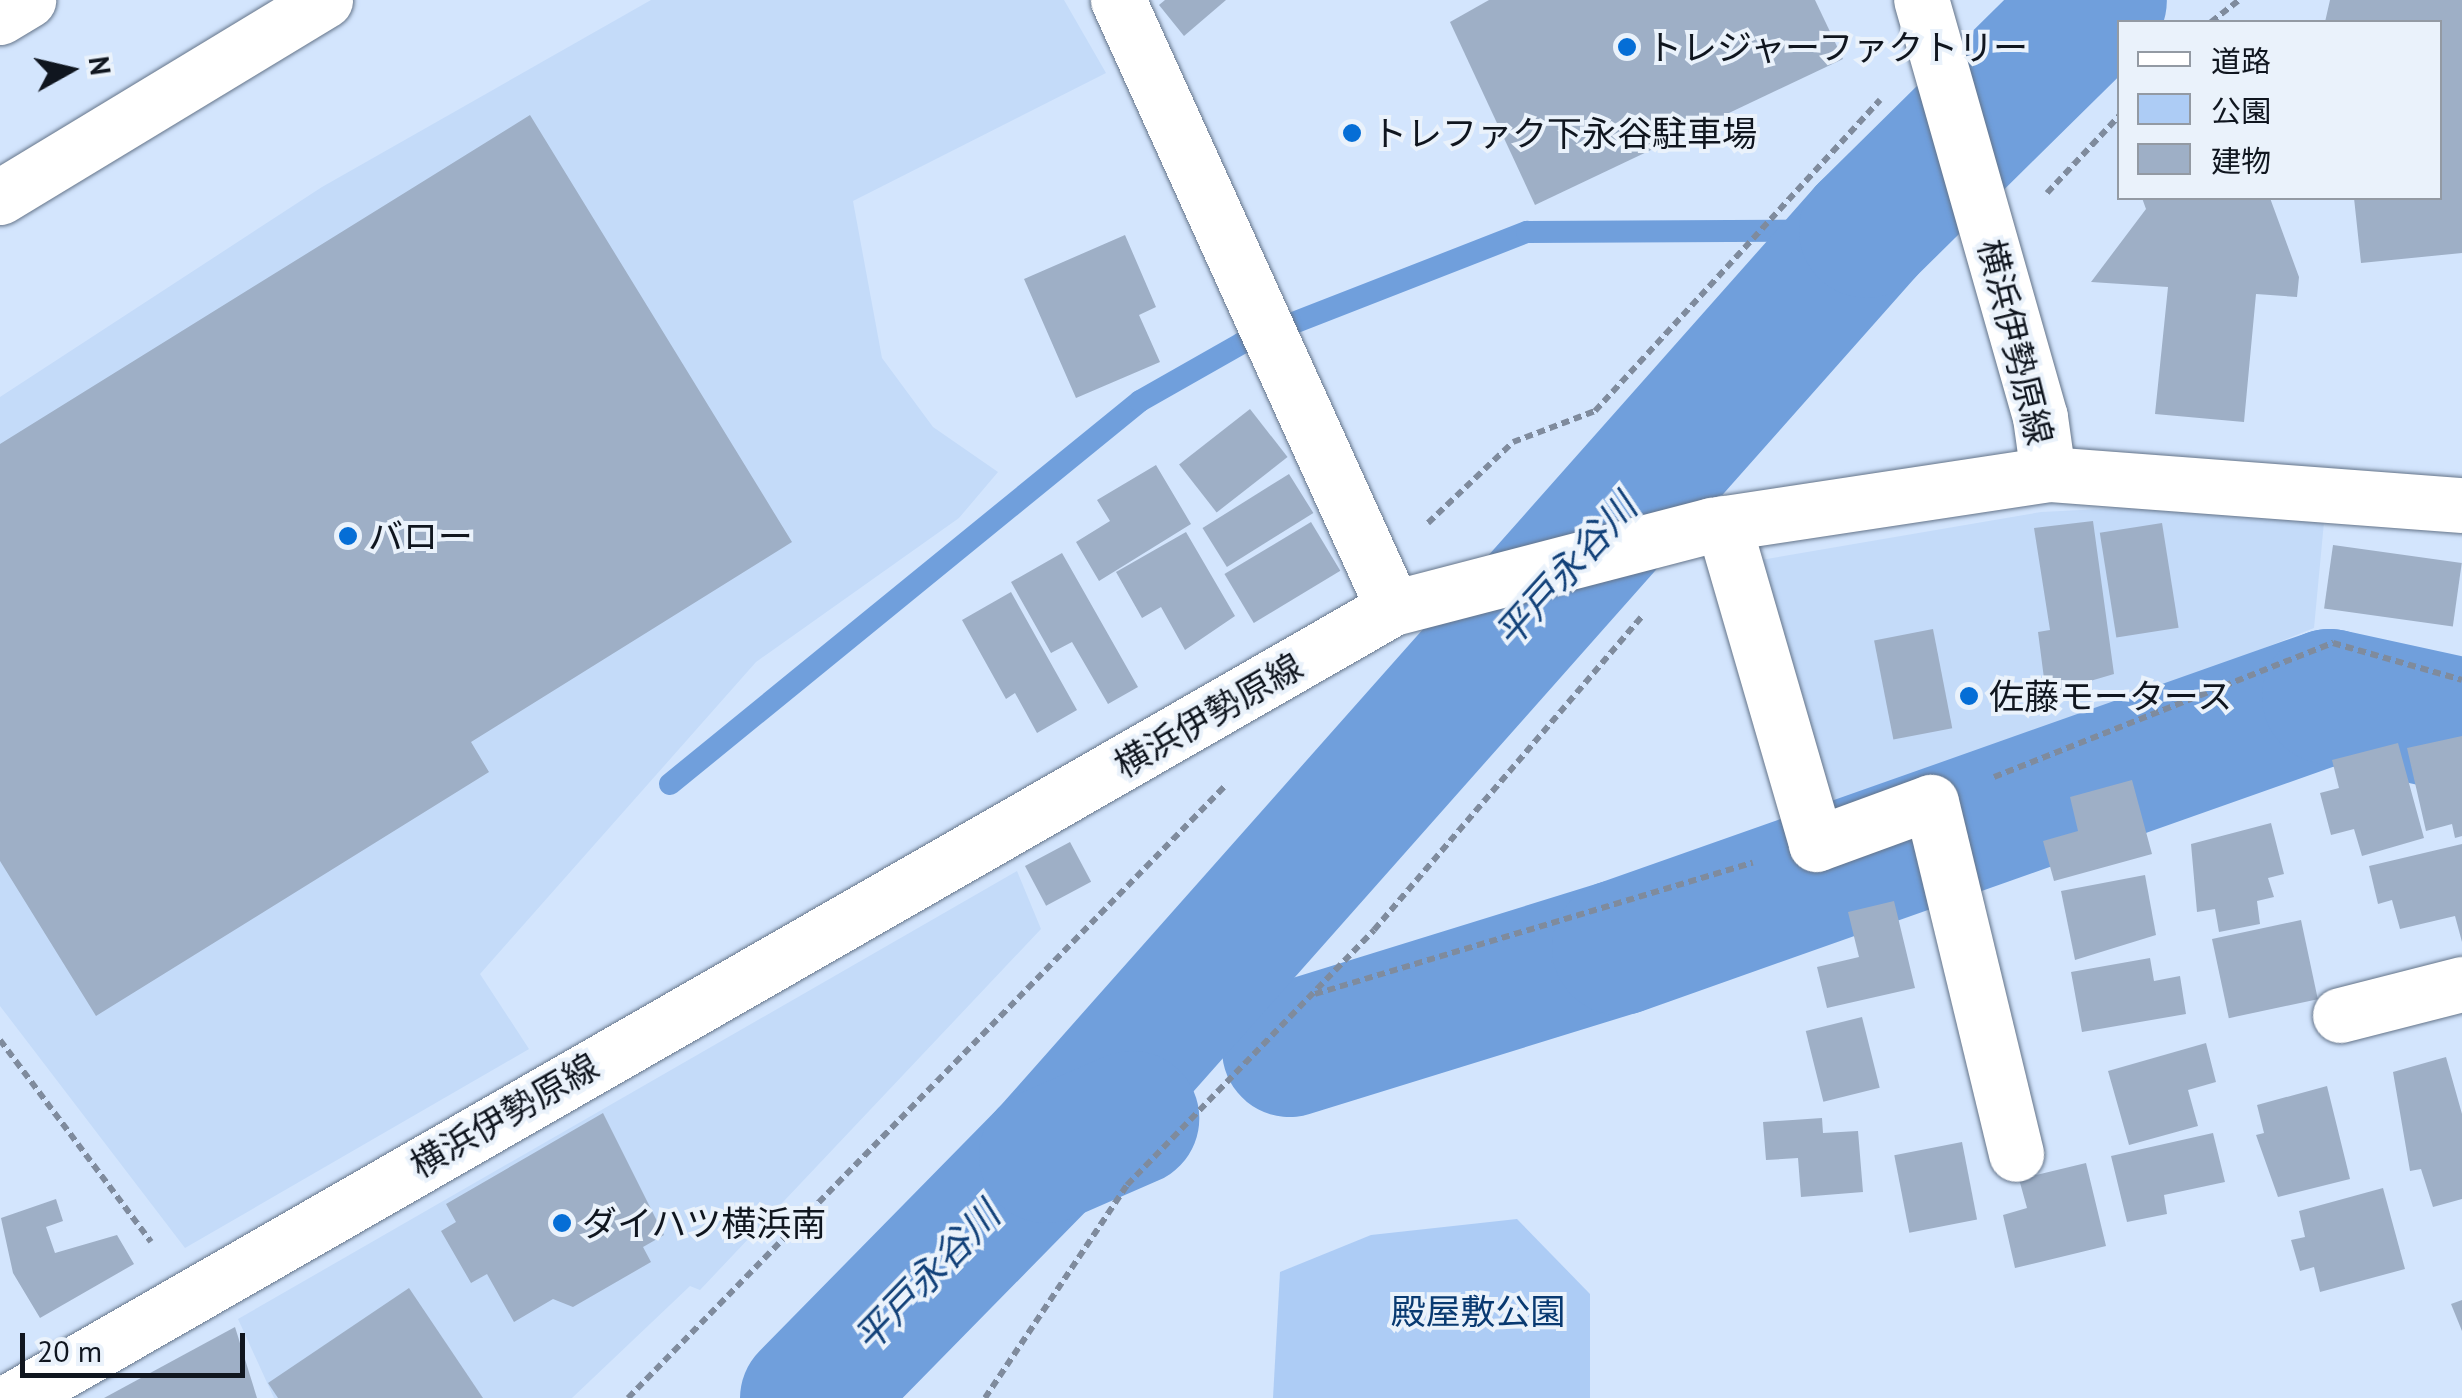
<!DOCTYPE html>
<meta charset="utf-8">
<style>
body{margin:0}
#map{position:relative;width:2462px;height:1398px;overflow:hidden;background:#d3e5fd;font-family:"PT Sans","Noto Sans JP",sans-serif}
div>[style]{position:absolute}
.built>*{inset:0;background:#c4dbf9}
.green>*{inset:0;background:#adccf5}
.stream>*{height:22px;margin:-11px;padding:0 11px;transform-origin:11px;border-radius:11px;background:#709fdc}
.river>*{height:135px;margin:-67.5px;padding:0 67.5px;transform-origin:67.5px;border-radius:67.5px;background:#709fdc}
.building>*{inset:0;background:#9eafc6;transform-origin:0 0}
.path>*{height:6px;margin-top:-3px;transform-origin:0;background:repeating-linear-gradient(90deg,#7f8b9d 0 8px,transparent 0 13px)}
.roads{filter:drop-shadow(0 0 2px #647489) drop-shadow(0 0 2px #647489)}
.minor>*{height:55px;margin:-27.5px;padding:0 27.5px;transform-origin:27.5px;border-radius:27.5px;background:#fff}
.tertiary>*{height:55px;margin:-27.5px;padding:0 27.5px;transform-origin:27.5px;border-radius:27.5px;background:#fff}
.primary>*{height:55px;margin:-27.5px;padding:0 27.5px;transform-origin:27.5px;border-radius:27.5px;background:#fff}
.dots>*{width:28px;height:28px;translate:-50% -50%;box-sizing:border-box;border:5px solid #eaf2fb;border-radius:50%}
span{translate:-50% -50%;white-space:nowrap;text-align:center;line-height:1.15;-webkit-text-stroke:8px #eaf2fb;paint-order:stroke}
.poi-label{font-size:35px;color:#10161f}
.left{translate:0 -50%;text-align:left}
.street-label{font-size:35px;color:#10161f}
.park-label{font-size:35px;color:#093a71}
.water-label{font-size:38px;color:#124179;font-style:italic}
.legend{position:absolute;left:2117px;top:20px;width:325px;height:180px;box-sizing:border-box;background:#eaf2fb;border:2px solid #939aa3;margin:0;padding:12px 18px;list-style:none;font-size:30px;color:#10161f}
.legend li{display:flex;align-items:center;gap:20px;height:50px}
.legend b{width:50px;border:2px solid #939aa3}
.north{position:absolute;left:20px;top:20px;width:100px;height:100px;-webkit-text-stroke:8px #eaf2fb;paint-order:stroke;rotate:82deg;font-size:28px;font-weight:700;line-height:40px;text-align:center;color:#10161f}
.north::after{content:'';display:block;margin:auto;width:35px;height:45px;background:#10161f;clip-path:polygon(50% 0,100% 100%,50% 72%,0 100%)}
.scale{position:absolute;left:20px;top:1333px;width:225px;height:45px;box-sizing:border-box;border:5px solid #10161f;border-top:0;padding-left:12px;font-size:30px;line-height:35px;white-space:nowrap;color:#10161f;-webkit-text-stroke:8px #eaf2fb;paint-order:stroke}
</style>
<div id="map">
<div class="built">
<i style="clip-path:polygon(651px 0,1064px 0,1106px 73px,853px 201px,882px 358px,933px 427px,998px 472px,959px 518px,756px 662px,480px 974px,529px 1049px,185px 1248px,0 1006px,0 397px,322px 187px)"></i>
<i style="clip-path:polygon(2121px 508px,2324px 522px,2314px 628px,1975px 764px,1827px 810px,1755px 561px,2041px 512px)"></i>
<i style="clip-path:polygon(1017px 871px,1041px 929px,700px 1290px,690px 1286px,572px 1398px,274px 1398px,238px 1319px)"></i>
</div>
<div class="green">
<i style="clip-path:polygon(1517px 1219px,1590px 1294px,1590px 1398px,1273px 1398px,1280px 1272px,1371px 1235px)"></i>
</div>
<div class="stream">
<i style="left:670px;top:784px;width:606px;rotate:-39.18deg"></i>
<i style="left:1140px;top:401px;width:117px;rotate:-29.6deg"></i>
<i style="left:1242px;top:343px;width:306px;rotate:-21.3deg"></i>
<i style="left:1527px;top:232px;width:339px;rotate:-0.3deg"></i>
</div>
<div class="river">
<i style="left:1289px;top:1049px;width:345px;rotate:-17.2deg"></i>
<i style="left:1619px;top:947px;width:753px;rotate:-19.47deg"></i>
<i style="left:2329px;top:696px;width:136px;rotate:12.3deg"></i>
<i style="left:1046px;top:1155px;width:1236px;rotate:-48.44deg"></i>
<i style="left:1866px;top:230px;width:327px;rotate:-44.6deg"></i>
<i style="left:807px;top:1398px;width:341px;rotate:-45.5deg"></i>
<i style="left:1046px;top:1155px;width:93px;rotate:-23.5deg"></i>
</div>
<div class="building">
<i style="clip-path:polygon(1165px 0,1226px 0,1184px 36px,1159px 5px)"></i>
<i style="clip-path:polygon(1815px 0,1843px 59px,1535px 205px,1450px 22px,1489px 0)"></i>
<i style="clip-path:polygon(2330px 0,2462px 0,2462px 253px,2361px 263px,2354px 198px,2440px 198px,2440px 22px,2325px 22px)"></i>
<i style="clip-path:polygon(530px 115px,792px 542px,471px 742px,489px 772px,96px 1016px,0 861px,0 444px)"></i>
<i style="clip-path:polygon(2142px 198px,2270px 198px,2299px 277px,2297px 297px,2256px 294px,2244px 422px,2155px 414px,2168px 287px,2091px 282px,2146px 209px)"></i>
<i style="clip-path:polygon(1125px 235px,1156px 307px,1139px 315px,1160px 362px,1076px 398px,1024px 279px)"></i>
<i style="left:1250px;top:409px;width:61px;height:90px;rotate:52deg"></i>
<i style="clip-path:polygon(1156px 465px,1191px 524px,1099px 581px,1076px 542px,1110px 521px,1097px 500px)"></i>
<i style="left:1289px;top:474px;width:46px;height:102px;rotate:58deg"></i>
<i style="clip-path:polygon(2093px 521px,2114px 674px,2046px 694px,2038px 632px,2050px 630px,2034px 528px)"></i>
<i style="left:1311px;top:522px;width:57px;height:101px;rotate:59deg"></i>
<i style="left:2162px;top:523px;width:106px;height:63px;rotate:81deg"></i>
<i style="clip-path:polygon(1186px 532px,1235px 616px,1185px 650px,1161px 607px,1142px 618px,1116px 572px)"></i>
<i style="left:2333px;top:545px;width:130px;height:64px;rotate:8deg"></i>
<i style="clip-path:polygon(1062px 553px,1138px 687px,1108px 704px,1072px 642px,1051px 653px,1011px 582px)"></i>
<i style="clip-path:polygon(1011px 592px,1077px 710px,1037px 733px,1015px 693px,1006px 699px,962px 620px)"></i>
<i style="left:1933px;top:629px;width:101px;height:60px;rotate:79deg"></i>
<i style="clip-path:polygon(2462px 736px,2462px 836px,2455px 838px,2452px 824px,2426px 831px,2407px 748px)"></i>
<i style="clip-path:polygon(2398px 743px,2424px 838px,2362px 856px,2354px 829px,2331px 835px,2320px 793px,2339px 788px,2332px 760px)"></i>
<i style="clip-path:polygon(2132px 780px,2152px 854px,2054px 881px,2043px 841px,2078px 831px,2070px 797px)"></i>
<i style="clip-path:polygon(2271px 823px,2284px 874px,2268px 878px,2274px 897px,2257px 901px,2260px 924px,2219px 932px,2215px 909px,2197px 912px,2191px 844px)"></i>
<i style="left:1070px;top:842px;width:45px;height:51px;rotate:62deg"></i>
<i style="clip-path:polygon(2462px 844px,2462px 942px,2455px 916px,2400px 929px,2392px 900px,2378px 904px,2369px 866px)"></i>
<i style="clip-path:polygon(2145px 875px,2156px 935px,2075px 960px,2061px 891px)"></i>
<i style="clip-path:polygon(1894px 901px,1915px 988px,1827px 1008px,1817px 967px,1859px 957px,1848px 912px)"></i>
<i style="left:2301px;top:920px;width:81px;height:91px;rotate:78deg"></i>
<i style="clip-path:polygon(2150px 958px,2154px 981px,2180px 976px,2186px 1014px,2082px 1032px,2071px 972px)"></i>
<i style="left:1862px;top:1017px;width:73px;height:58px;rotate:76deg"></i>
<i style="clip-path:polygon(2206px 1043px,2216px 1082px,2188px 1090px,2198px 1126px,2129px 1145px,2108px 1071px)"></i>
<i style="clip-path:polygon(2446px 1057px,2462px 1114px,2462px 1199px,2433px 1207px,2421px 1169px,2410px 1171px,2393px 1072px)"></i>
<i style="clip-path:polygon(2327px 1086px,2350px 1179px,2278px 1197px,2256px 1135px,2264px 1133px,2257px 1105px)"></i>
<i style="clip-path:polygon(603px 1113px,664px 1235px,643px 1247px,651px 1262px,573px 1307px,553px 1299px,514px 1322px,487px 1274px,471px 1283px,441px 1231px,456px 1222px,446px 1204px)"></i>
<i style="clip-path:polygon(1822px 1118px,1823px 1133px,1858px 1131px,1863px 1192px,1801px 1197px,1798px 1158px,1766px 1160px,1763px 1122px)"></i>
<i style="clip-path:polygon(2213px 1133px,2225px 1182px,2164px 1195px,2167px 1214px,2127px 1222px,2111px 1156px)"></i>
<i style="left:1962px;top:1142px;width:79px;height:69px;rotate:79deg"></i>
<i style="clip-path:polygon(2086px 1163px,2106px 1246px,2015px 1268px,2003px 1215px,2027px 1208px,2019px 1179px)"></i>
<i style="clip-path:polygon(2383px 1188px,2405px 1269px,2320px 1292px,2314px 1267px,2300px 1271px,2291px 1240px,2305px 1237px,2299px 1211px)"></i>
<i style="clip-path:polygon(56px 1199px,63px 1221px,46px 1227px,55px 1253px,117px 1235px,134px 1264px,40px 1318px,13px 1273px,1px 1218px)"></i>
<i style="clip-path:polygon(409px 1288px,483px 1398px,278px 1398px,268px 1383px)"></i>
<i style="clip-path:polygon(2462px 1300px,2462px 1331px,2451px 1304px)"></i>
<i style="clip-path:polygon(235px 1327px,257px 1398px,104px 1398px)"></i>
</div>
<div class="path">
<i style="left:2211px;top:22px;width:36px;rotate:-38deg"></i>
<i style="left:2047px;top:193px;width:107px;rotate:-46.9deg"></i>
<i style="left:1428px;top:523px;width:117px;rotate:-43.6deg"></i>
<i style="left:1513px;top:442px;width:88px;rotate:-20.7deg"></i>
<i style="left:1595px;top:411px;width:422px;rotate:-47.5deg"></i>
<i style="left:1994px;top:777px;width:365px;rotate:-21.6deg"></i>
<i style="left:2333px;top:643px;width:134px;rotate:16deg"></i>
<i style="left:1315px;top:994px;width:457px;rotate:-16.7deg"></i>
<i style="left:0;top:1040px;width:252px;rotate:53.2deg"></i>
<i style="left:628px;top:1398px;width:854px;rotate:-45.71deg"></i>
<i style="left:985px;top:1398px;width:256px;rotate:-56.3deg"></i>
<i style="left:1127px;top:1185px;width:355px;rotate:-45.9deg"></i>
<i style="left:1374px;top:930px;width:413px;rotate:-49.5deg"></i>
</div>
<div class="roads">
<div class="minor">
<i style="left:1118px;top:0;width:667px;rotate:65.66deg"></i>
<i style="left:1723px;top:523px;width:334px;rotate:73.8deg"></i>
<i style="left:1816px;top:844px;width:122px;rotate:-20.1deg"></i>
<i style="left:1931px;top:802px;width:362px;rotate:76.4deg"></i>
<i style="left:2340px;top:1015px;width:126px;rotate:-14.3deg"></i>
</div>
<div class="tertiary">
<i style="left:2048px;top:474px;width:415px;rotate:4.3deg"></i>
</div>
<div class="primary">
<i style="left:0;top:17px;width:33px;rotate:-31deg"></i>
<i style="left:0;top:197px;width:380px;rotate:-31.2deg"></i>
<i style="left:15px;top:1398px;width:1588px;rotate:-29.83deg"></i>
<i style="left:1393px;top:608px;width:330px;rotate:-14.6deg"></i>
<i style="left:1712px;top:525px;width:340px;rotate:-8.6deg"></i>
<i style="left:2048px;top:474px;width:58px;rotate:-98deg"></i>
<i style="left:2040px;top:417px;width:434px;rotate:-105.9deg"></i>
</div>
</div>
<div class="dots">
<i style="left:1627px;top:47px;background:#056ed6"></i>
<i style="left:1352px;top:133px;background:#056ed6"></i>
<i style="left:348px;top:536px;background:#056ed6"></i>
<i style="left:1969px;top:696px;background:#056ed6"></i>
<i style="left:562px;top:1223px;background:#056ed6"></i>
</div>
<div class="poi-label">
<span class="left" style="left:1647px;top:47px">トレジャーファクトリー</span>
<span class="left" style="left:1372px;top:133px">トレファク下永谷駐車場</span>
<span class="left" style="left:368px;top:536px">バロー</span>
<span class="left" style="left:1989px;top:696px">佐藤モータース</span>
<span class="left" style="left:582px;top:1223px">ダイハツ横浜南</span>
</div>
<div class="street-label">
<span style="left:2016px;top:342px;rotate:76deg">横浜伊勢原線</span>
<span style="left:1208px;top:715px;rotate:-30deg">横浜伊勢原線</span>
<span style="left:504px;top:1115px;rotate:-30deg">横浜伊勢原線</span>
</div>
<div class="park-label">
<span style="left:1478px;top:1311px">殿屋敷公園</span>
</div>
<div class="water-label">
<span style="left:1565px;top:570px;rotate:-48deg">平戸永谷川</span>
<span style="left:926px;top:1276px;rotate:-46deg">平戸永谷川</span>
</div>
<ul class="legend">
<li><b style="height:12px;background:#fff"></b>道路</li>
<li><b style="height:28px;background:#adccf5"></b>公園</li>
<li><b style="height:28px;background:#9eafc6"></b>建物</li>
</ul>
<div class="north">N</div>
<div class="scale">20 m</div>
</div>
